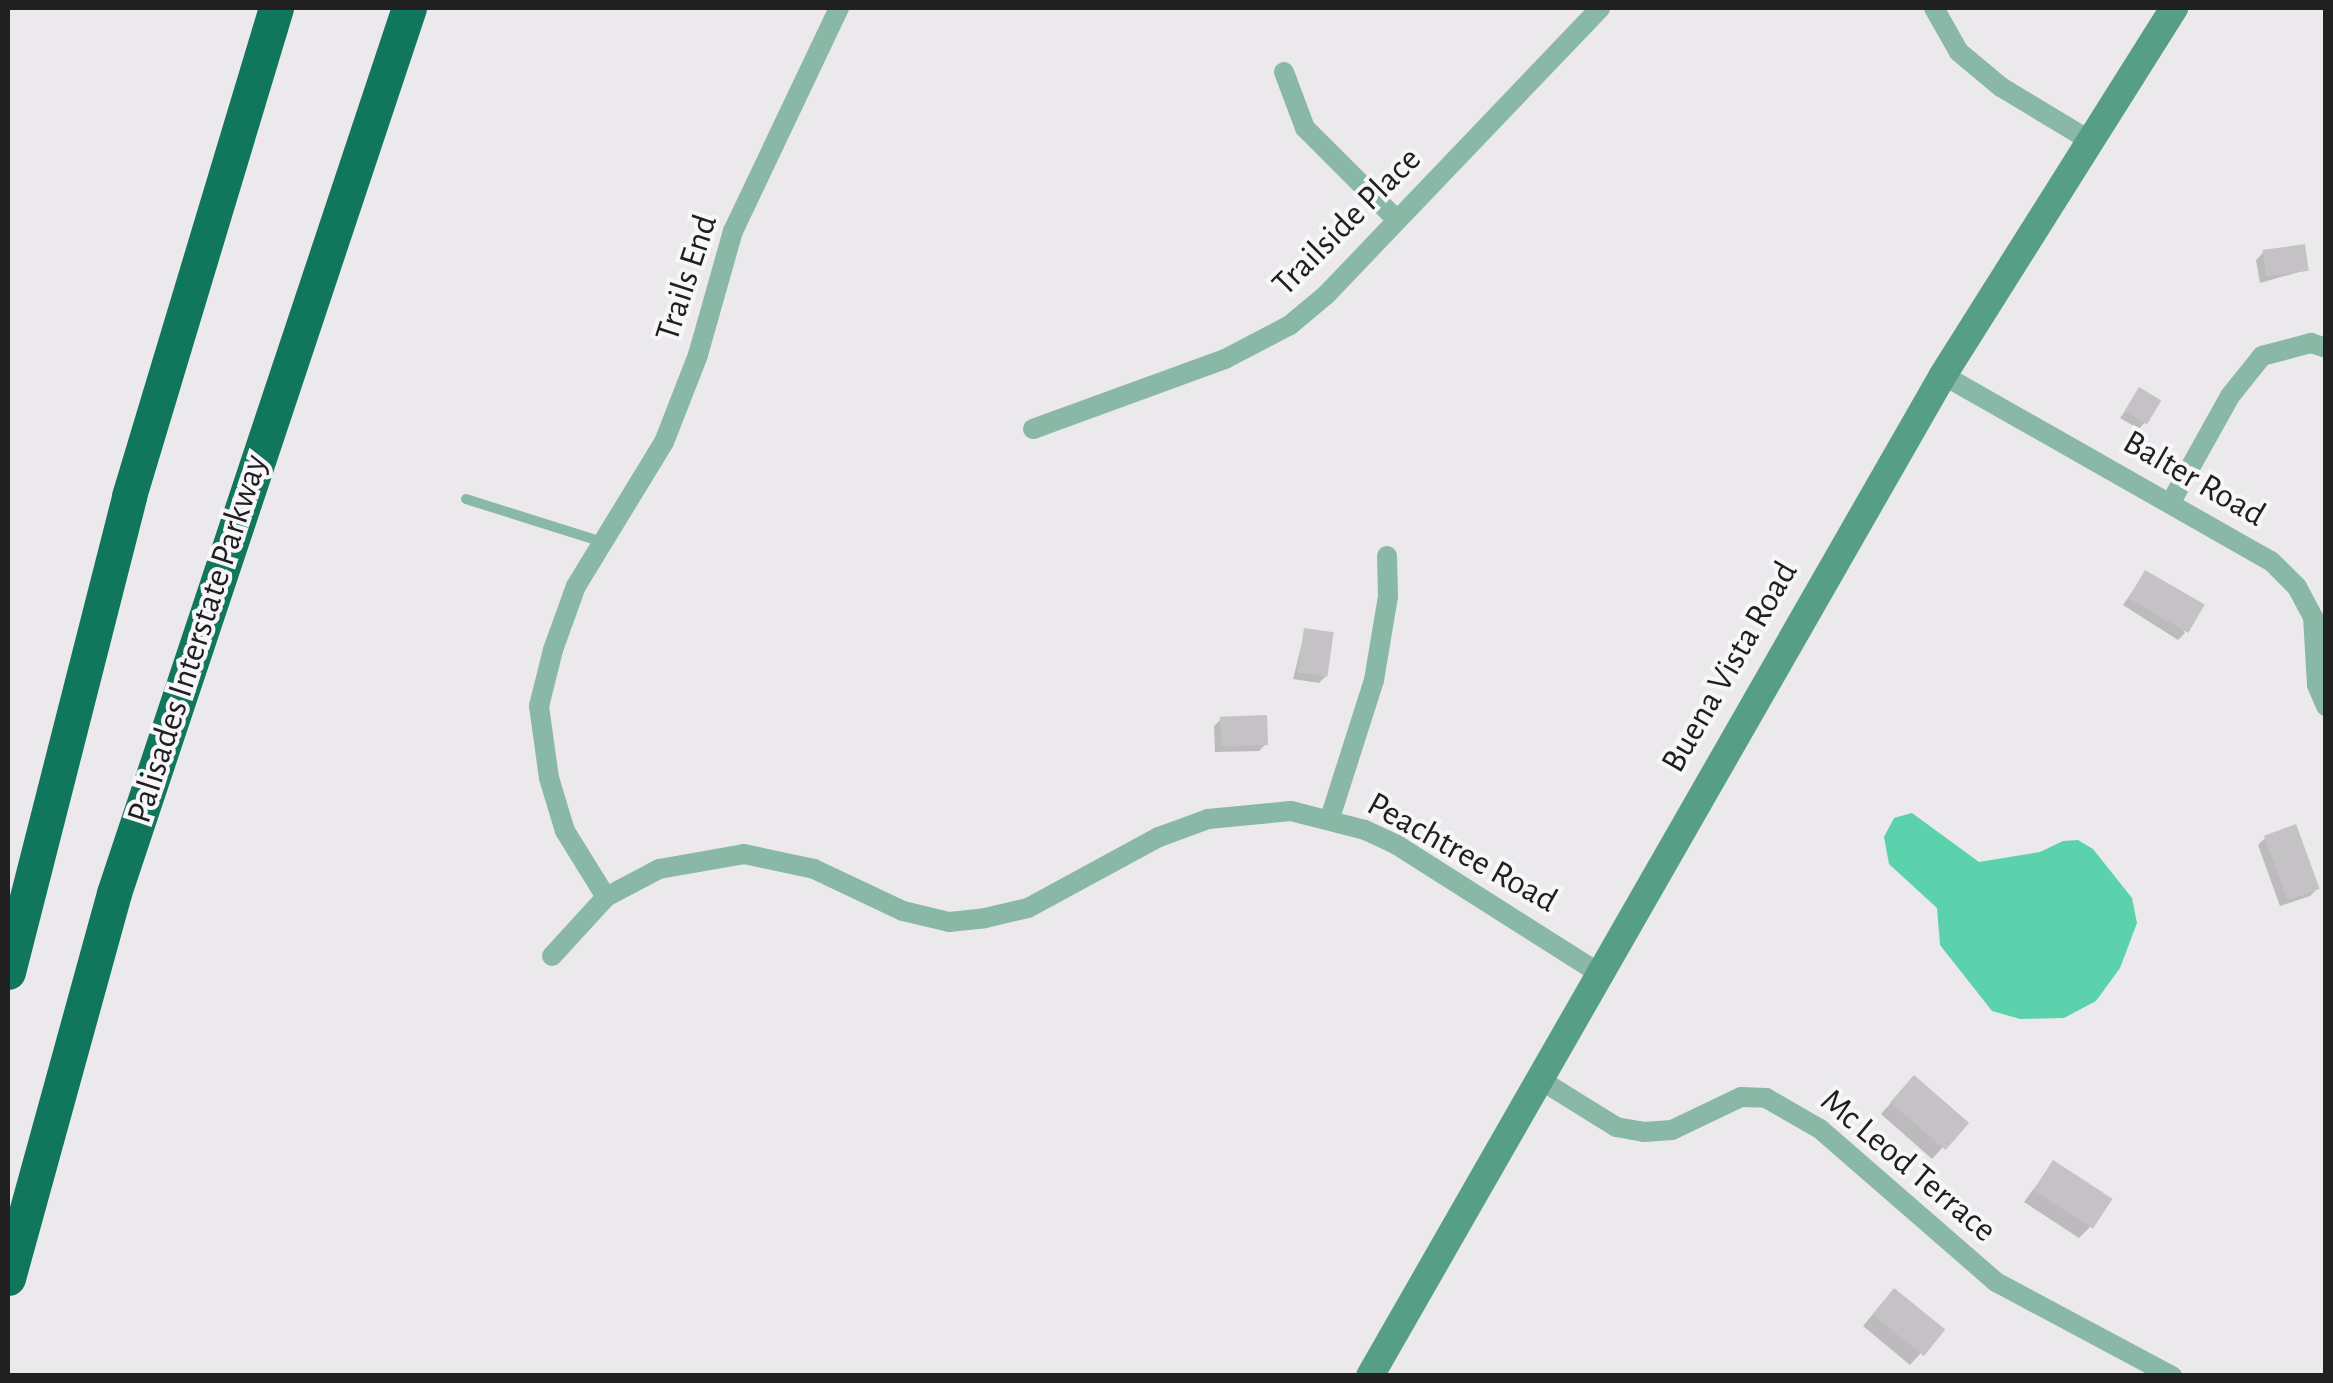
<!DOCTYPE html>
<style>
body{margin:0}
#map{position:relative;width:2333px;height:1383px;overflow:hidden;background:#ebe9eb;font-family:"Alegreya Sans",sans-serif}
div>[style]{position:absolute}
.water>*{inset:0;background:#5bd2ac}
.shadow>*{inset:0;background:#0003}
.building>*{inset:0;background:#c4c2c4;transform-origin:0 0}
.lane>*{height:10px;margin:-5px;padding:0 5px;transform-origin:5px;border-radius:5px;background:#8ab8a6}
.street>*{height:20px;margin:-10px;padding:0 10px;transform-origin:10px;border-radius:10px;background:#8ab8a6}
.secondary>*{height:28px;margin:-14px;padding:0 14px;transform-origin:14px;border-radius:14px;background:#569e85}
.highway>*{height:35px;margin:-17.5px;padding:0 17.5px;transform-origin:17.5px;border-radius:17.5px;background:#10775c}
span{translate:-50% -50%;white-space:nowrap;text-align:center;line-height:1.15;-webkit-text-stroke:8px #f8f6f9;paint-order:stroke}
.street-label{font-size:35px;color:#212021}
.frame{position:absolute;inset:0;border:10px solid #212021;pointer-events:none}
</style>
<div id="map">
<div class="water">
<i style="clip-path:polygon(1912px 813px,1979px 862px,2040px 852px,2063px 841px,2078px 840px,2093px 849px,2132px 898px,2137px 923px,2120px 968px,2096px 1001px,2064px 1018px,2020px 1019px,1992px 1011px,1940px 945px,1937px 908px,1889px 864px,1884px 837px,1894px 818px)"></i>
</div>
<div class="shadow">
<i style="clip-path:polygon(2263px 253px,2306px 270px,2260px 283px,2256px 260px)"></i>
<i style="clip-path:polygon(2140px 390px,2145px 422px,2139px 429px,2120px 418px)"></i>
<i style="clip-path:polygon(2145px 573px,2185px 633px,2178px 640px,2123px 605px)"></i>
<i style="clip-path:polygon(1305px 631px,1326px 676px,1319px 683px,1293px 679px)"></i>
<i style="clip-path:polygon(1221px 719px,1266px 744px,1259px 751px,1215px 752px,1214px 726px)"></i>
<i style="clip-path:polygon(2265px 838px,2317px 889px,2310px 896px,2280px 906px,2258px 845px)"></i>
<i style="clip-path:polygon(1903px 1089px,1965px 1123px,1932px 1159px,1881px 1114px)"></i>
<i style="clip-path:polygon(2053px 1163px,2090px 1227px,2079px 1238px,2024px 1202px)"></i>
<i style="clip-path:polygon(1883px 1302px,1941px 1331px,1910px 1365px,1863px 1326px)"></i>
</div>
<div class="building">
<i style="left:2305px;top:244px;width:27px;height:43px;rotate:82deg"></i>
<i style="left:2139px;top:387px;width:26px;height:28px;rotate:31deg"></i>
<i style="left:2145px;top:570px;width:69px;height:33px;rotate:30deg"></i>
<i style="left:1304px;top:628px;width:30px;height:45px;rotate:8deg"></i>
<i style="left:1267px;top:715px;width:30px;height:47px;rotate:88deg"></i>
<i style="left:2296px;top:824px;width:69px;height:34px;rotate:70deg"></i>
<i style="left:1914px;top:1075px;width:73px;height:36px;rotate:41deg"></i>
<i style="left:2053px;top:1160px;width:71px;height:36px;rotate:33deg"></i>
<i style="left:1894px;top:1288px;width:66px;height:34px;rotate:39deg"></i>
</div>
<div class="lane">
<i style="left:466px;top:499px;width:143px;rotate:17.5deg"></i>
</div>
<div class="street">
<i style="left:839px;top:8px;width:247px;rotate:115.4deg"></i>
<i style="left:733px;top:231px;width:129px;rotate:105.8deg"></i>
<i style="left:698px;top:355px;width:93px;rotate:111.3deg"></i>
<i style="left:664px;top:442px;width:169px;rotate:121.4deg"></i>
<i style="left:576px;top:586px;width:68px;rotate:109.8deg"></i>
<i style="left:553px;top:650px;width:58px;rotate:104deg"></i>
<i style="left:539px;top:706px;width:73px;rotate:82.1deg"></i>
<i style="left:549px;top:778px;width:55px;rotate:73.2deg"></i>
<i style="left:565px;top:831px;width:78px;rotate:58.2deg"></i>
<i style="left:606px;top:897px;width:60px;rotate:-27.8deg"></i>
<i style="left:659px;top:869px;width:86px;rotate:-10deg"></i>
<i style="left:744px;top:854px;width:72px;rotate:12.1deg"></i>
<i style="left:814px;top:869px;width:98px;rotate:25.3deg"></i>
<i style="left:903px;top:911px;width:47px;rotate:13.4deg"></i>
<i style="left:949px;top:922px;width:36px;rotate:-6deg"></i>
<i style="left:985px;top:918px;width:44px;rotate:-13.1deg"></i>
<i style="left:1028px;top:908px;width:149px;rotate:-28.5deg"></i>
<i style="left:1159px;top:837px;width:52px;rotate:-20.2deg"></i>
<i style="left:1208px;top:819px;width:83px;rotate:-5.5deg"></i>
<i style="left:1291px;top:811px;width:76px;rotate:14.4deg"></i>
<i style="left:1365px;top:830px;width:35px;rotate:25deg"></i>
<i style="left:1397px;top:845px;width:239px;rotate:32.4deg"></i>
<i style="left:1934px;top:8px;width:51px;rotate:60.4deg"></i>
<i style="left:1959px;top:52px;width:55px;rotate:39.8deg"></i>
<i style="left:2001px;top:87px;width:106px;rotate:31.1deg"></i>
<i style="left:1284px;top:72px;width:60px;rotate:69.4deg"></i>
<i style="left:1305px;top:128px;width:130px;rotate:45deg"></i>
<i style="left:1943px;top:375px;width:377px;rotate:29.6deg"></i>
<i style="left:2271px;top:561px;width:37px;rotate:45deg"></i>
<i style="left:2297px;top:587px;width:34px;rotate:62deg"></i>
<i style="left:2313px;top:617px;width:68px;rotate:86.6deg"></i>
<i style="left:2317px;top:685px;width:23px;rotate:67deg"></i>
<i style="left:1033px;top:429px;width:204px;rotate:-20deg"></i>
<i style="left:1225px;top:359px;width:73px;rotate:-27.6deg"></i>
<i style="left:1290px;top:325px;width:47px;rotate:-39.8deg"></i>
<i style="left:1326px;top:295px;width:397px;rotate:-46.3deg"></i>
<i style="left:2171px;top:502px;width:121px;rotate:-60.9deg"></i>
<i style="left:2230px;top:396px;width:51px;rotate:-51.3deg"></i>
<i style="left:2262px;top:356px;width:51px;rotate:-14.9deg"></i>
<i style="left:2311px;top:343px;width:16px;rotate:18deg"></i>
<i style="left:1330px;top:818px;width:145px;rotate:-72.3deg"></i>
<i style="left:1374px;top:680px;width:85px;rotate:-80.5deg"></i>
<i style="left:1388px;top:596px;width:40px;rotate:-91.4deg"></i>
<i style="left:552px;top:956px;width:80px;rotate:-47.5deg"></i>
<i style="left:1539px;top:1079px;width:91px;rotate:31.9deg"></i>
<i style="left:1616px;top:1127px;width:28px;rotate:10deg"></i>
<i style="left:1644px;top:1132px;width:28px;rotate:-4deg"></i>
<i style="left:1672px;top:1130px;width:76px;rotate:-25.6deg"></i>
<i style="left:1741px;top:1097px;width:25px;rotate:2deg"></i>
<i style="left:1766px;top:1098px;width:62px;rotate:29.9deg"></i>
<i style="left:1820px;top:1129px;width:233px;rotate:41deg"></i>
<i style="left:1996px;top:1282px;width:200px;rotate:28.1deg"></i>
</div>
<div class="secondary">
<i style="left:1370px;top:1376px;width:1153px;rotate:-60.21deg"></i>
<i style="left:1943px;top:375px;width:434px;rotate:-57.8deg"></i>
</div>
<div class="highway">
<i style="left:8px;top:972px;width:491px;rotate:-75.7deg"></i>
<i style="left:129px;top:496px;width:510px;rotate:-73.24deg"></i>
<i style="left:8px;top:1278px;width:399px;rotate:-74.6deg"></i>
<i style="left:114px;top:893px;width:933px;rotate:-71.57deg"></i>
</div>
<div class="street-label">
<span style="left:1347px;top:222px;rotate:-45deg">Trailside Place</span>
<span style="left:687px;top:278px;rotate:-72deg">Trails End</span>
<span style="left:2194px;top:479px;rotate:30deg">Balter Road</span>
<span style="left:198px;top:639px;rotate:-72deg">Palisades Interstate Parkway</span>
<span style="left:1730px;top:667px;rotate:-60deg">Buena Vista Road</span>
<span style="left:1462px;top:853px;rotate:29deg">Peachtree Road</span>
<span style="left:1908px;top:1166px;rotate:40deg">Mc Leod Terrace</span>
</div>
<div class="frame"></div>
</div>
